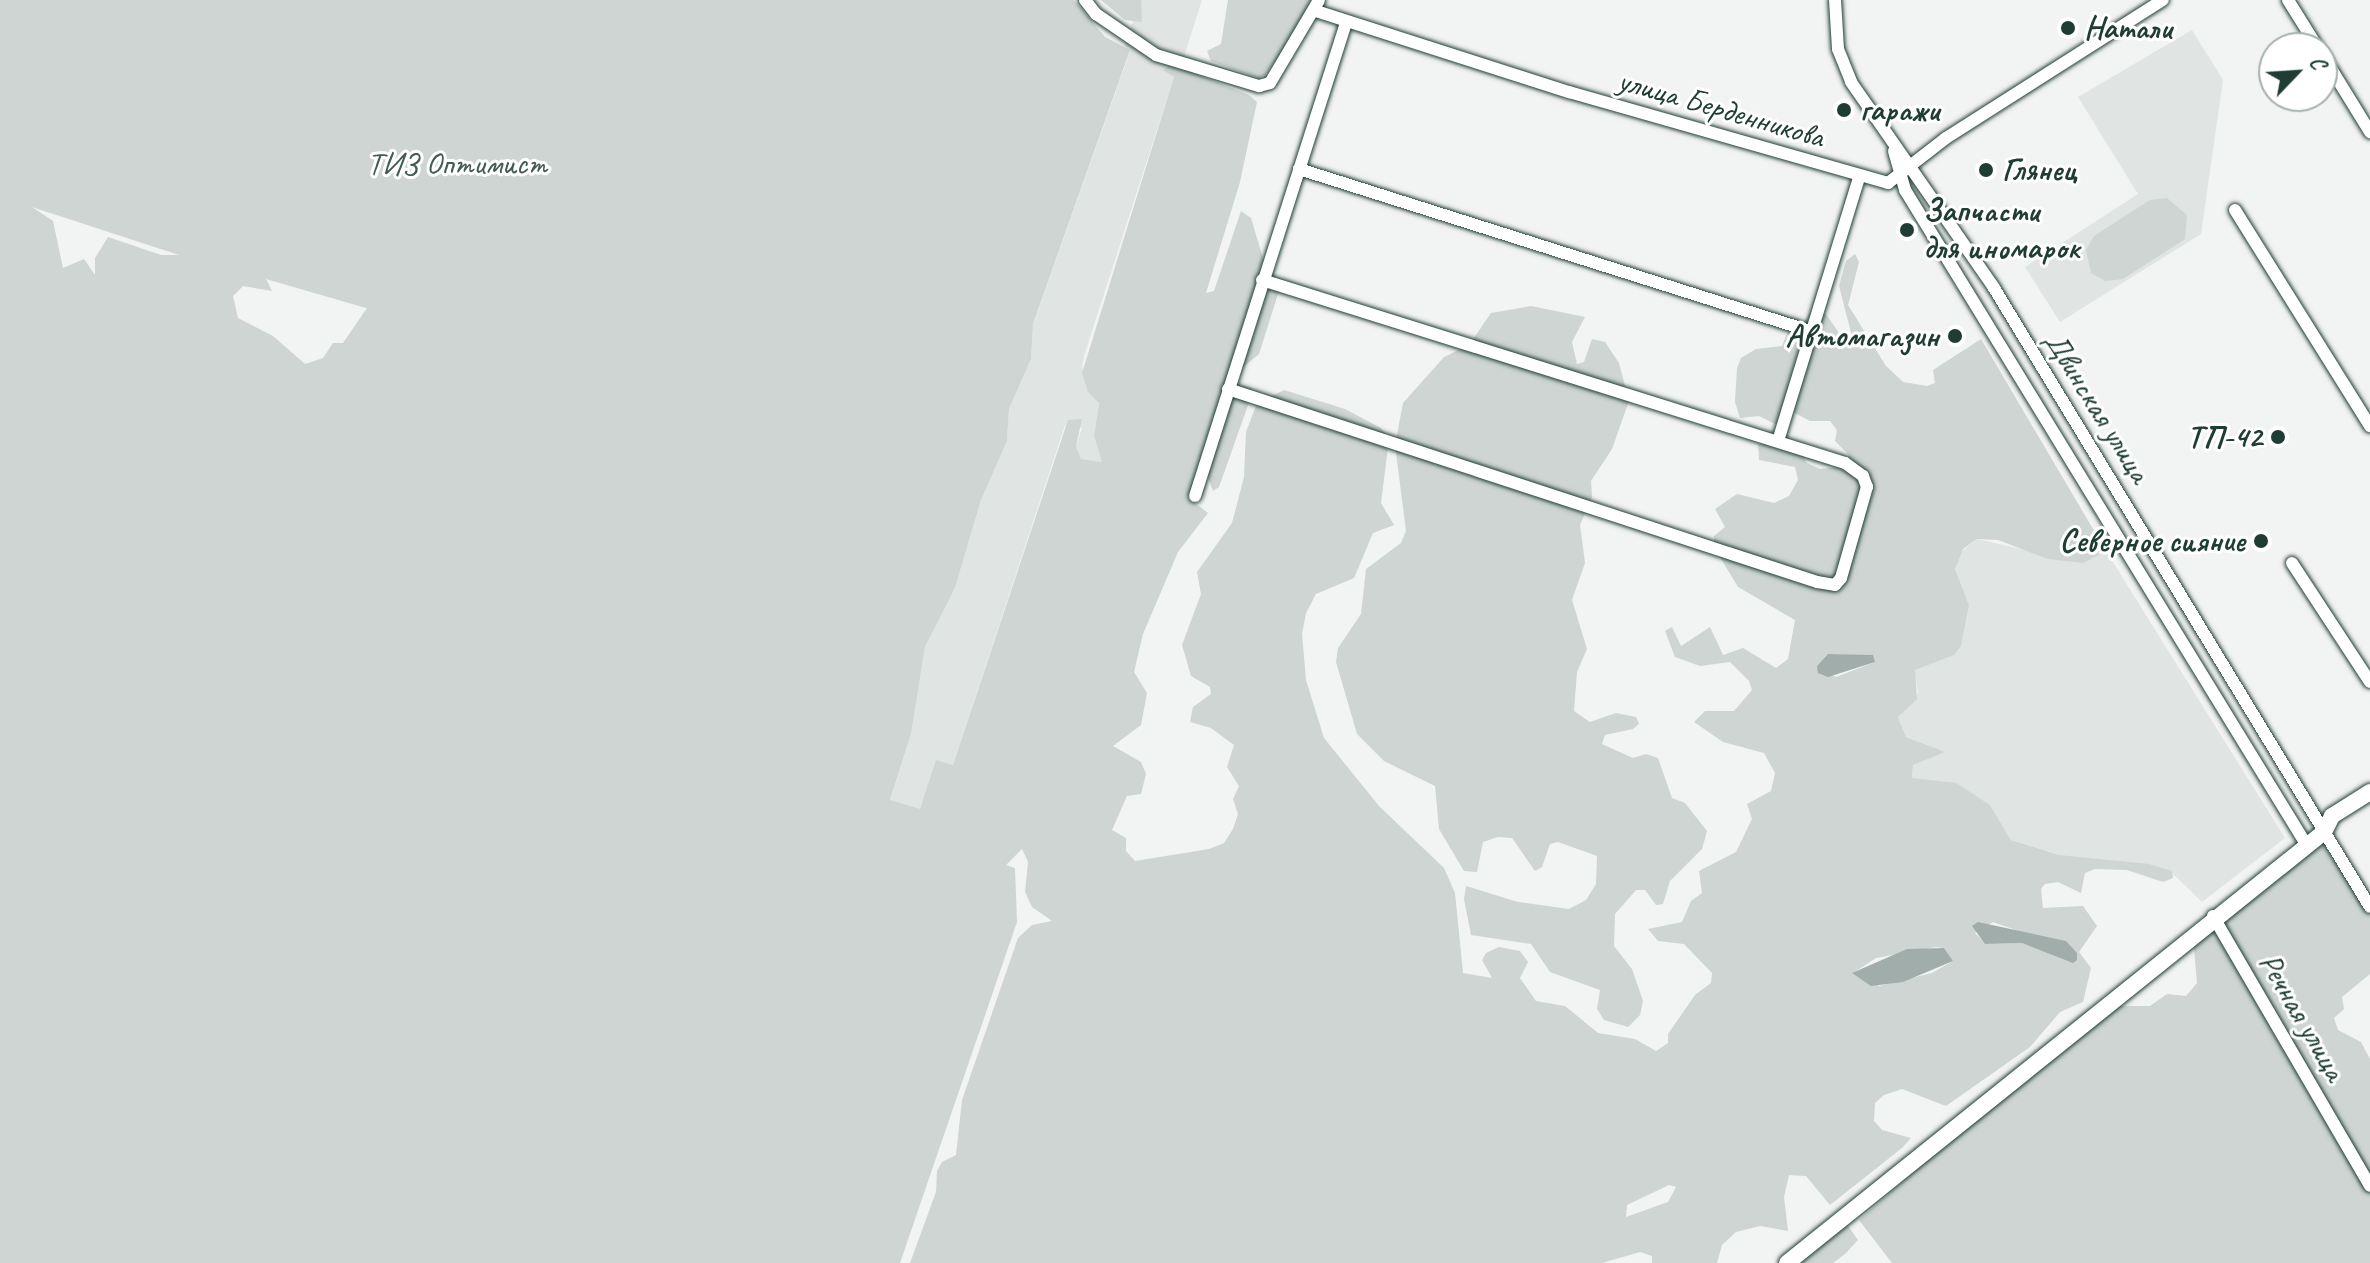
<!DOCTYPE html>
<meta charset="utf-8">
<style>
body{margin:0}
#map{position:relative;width:2370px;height:1263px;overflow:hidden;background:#f2f3f3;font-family:Caveat,sans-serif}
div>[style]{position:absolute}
.built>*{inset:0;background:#e0e4e3}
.green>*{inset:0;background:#ced5d3}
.water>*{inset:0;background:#a1adaa}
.roads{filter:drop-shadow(0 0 2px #1f3d34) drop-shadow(0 0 2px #1f3d34)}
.minor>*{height:12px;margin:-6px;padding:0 6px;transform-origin:6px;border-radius:6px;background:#fff}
.major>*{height:16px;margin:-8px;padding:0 8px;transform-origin:8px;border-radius:8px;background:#fff}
.dots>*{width:22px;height:22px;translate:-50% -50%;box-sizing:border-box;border:4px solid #fff;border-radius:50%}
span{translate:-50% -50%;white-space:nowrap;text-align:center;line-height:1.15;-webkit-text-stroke:6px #fff;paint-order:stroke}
.poi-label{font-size:32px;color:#1f3d34;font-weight:700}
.left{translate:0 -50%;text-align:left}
.right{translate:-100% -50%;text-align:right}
.street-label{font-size:32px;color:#1f3d34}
.park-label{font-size:32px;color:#425b54}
.north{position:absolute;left:2258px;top:32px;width:80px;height:80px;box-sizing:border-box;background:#fff;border:2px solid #a5b1ae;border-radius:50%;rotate:65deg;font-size:22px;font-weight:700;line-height:32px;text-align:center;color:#1f3d34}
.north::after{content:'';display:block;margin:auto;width:28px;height:36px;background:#1f3d34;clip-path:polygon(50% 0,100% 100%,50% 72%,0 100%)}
</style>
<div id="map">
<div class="built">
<i style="clip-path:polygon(1141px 0,1202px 0,1181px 66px,1164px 69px,1174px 77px,1084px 356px,1082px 367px,1099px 403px,1094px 436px,1102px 462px,1081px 459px,1076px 446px,1082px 428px,1065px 425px,953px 765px,936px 760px,921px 810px,890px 801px,911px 734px,925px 647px,955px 588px,981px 500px,1007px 441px,1009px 409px,1031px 359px,1033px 325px,1127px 60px,1130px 50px,1124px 46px)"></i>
<i style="clip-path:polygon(2192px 30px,2223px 80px,2201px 234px,2060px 322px,2025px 267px,2138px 194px,2078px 97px)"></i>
<i style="clip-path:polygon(1977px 539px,2078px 562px,2106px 551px,2285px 838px,2202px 902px,2169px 870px,2059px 855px,2011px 840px,1990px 805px,1960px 787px,1912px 778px,1913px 765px,1944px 752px,1906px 737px,1898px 717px,1918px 693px,1914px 670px,1949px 657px,1962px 640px,1969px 605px,1955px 569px,1960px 553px)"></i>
</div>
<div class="green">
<i style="clip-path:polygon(evenodd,0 0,1074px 0,1105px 37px,1130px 50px,1033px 324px,1031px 359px,1009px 409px,1007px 441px,981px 500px,955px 588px,925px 647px,911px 734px,890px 800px,920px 809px,936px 760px,953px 765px,1068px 420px,1082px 419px,1076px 446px,1081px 459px,1102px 462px,1094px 436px,1099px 403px,1088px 392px,1082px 373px,1174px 77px,1163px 70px,1171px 64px,1249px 95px,1257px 102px,1240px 182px,1206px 293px,1214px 291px,1241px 211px,1251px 218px,1268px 275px,1279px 291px,1259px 354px,1234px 375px,1232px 383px,1252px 388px,1252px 394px,1219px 487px,1213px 491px,1206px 472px,1195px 503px,1208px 513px,1178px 552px,1143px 634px,1134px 672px,1147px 693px,1141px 725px,1113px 746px,1141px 762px,1146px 774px,1141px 794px,1127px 796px,1112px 830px,1126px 838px,1126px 851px,1135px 861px,1209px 849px,1224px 843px,1233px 829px,1238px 814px,1233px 799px,1239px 786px,1227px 767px,1234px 745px,1211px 728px,1190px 722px,1193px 707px,1211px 694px,1210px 687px,1191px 676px,1182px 645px,1201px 594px,1197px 572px,1232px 523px,1244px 477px,1246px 432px,1257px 403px,1284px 390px,1345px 409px,1381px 428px,1389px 439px,1381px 503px,1394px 525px,1373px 533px,1354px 578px,1316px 594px,1306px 613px,1302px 634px,1306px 680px,1324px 738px,1379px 806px,1444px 868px,1455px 893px,1463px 973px,1492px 978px,1482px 960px,1486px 953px,1499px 947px,1520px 951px,1528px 962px,1520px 978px,1536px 1001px,1565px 1006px,1598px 1033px,1635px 1039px,1656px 1051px,1668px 1043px,1668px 1034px,1695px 995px,1711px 983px,1712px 973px,1684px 944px,1658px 941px,1648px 929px,1682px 922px,1691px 901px,1702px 893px,1699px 871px,1736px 852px,1752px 819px,1747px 804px,1771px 791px,1775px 773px,1764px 753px,1723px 742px,1694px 722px,1705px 711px,1734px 711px,1752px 690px,1749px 681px,1730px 662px,1700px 666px,1675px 657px,1665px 631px,1672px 627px,1681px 646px,1710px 627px,1723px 655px,1743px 648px,1776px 668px,1788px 659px,1795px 620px,1738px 587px,1714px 547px,1714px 536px,1725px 527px,1715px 509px,1737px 494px,1774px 503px,1789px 496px,1798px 480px,1795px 467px,1759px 460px,1758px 444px,1798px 447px,1807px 463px,1820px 469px,1846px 466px,1849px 455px,1835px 441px,1837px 430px,1830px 421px,1810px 421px,1791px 411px,1777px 425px,1759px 416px,1740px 418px,1735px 402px,1737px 368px,1741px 358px,1756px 349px,1782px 346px,1788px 331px,1799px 329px,1810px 313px,1826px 314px,1845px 342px,1854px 344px,1839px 286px,1846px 261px,1855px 254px,1859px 262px,1848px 305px,1886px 366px,1903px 382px,1927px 386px,1935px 383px,1933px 370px,1981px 339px,2106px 551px,2083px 563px,2048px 559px,1998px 540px,1977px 539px,1963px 549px,1955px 569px,1969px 605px,1961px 646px,1954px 655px,1915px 670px,1917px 699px,1898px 717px,1906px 737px,1945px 752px,1913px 765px,1912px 778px,1956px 783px,1990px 805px,2011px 840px,2059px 855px,2149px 864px,2172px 871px,2173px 878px,2163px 882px,2127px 870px,2095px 869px,2085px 873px,2081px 893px,2058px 882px,2045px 884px,2041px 889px,2043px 908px,2083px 906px,2097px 926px,2079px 952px,2091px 968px,2083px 1002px,2060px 1012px,2030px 1047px,1946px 1106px,1902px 1089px,1884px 1095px,1875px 1103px,1874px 1121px,1882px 1130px,1911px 1138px,1902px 1148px,1830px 1205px,1806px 1176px,1789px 1175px,1784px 1197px,1788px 1231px,1760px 1226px,1736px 1232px,1722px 1245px,1717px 1263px,1652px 1263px,1652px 1256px,1640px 1252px,1602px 1263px,910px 1263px,936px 1192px,937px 1171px,942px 1162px,956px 1155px,962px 1100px,1018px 938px,1032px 925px,1052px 921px,1032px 907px,1025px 892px,1028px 862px,1022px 849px,1006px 865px,1015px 868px,1017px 922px,900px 1263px,0 1263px,0 0,32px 207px,179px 255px,180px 255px,161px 255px,108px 237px,95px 258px,95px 275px,84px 259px,63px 268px,53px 221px,32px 207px,0 0,266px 279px,366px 308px,367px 308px,343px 343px,333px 343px,323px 358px,305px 364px,273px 336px,238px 318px,233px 296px,243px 286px,272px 291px,266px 279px,0 0,1828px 654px,1869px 656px,1875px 662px,1836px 677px,1817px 666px,1828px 654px,0 0,1993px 922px,2030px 935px,2066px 941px,2045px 951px,2022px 943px,1986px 944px,1975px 933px,1993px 922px,0 0,1936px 947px,1944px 948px,1953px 961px,1932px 973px,1879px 986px,1853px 973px,1876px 958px,1936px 947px,0 0,1669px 1185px,1676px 1187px,1668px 1202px,1626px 1217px,1627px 1205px,1669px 1185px)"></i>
<i style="clip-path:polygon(1101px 0,1141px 0,1142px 22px,1125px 20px)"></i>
<i style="clip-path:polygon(1228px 0,1311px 0,1290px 42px,1265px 75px,1258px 78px,1211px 61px,1207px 51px,1221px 44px)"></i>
<i style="clip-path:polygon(2167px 198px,2187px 215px,2185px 239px,2123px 279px,2105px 281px,2091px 273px,2086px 250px,2094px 236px,2150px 200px)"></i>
<i style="clip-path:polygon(1531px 306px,1585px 317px,1572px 342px,1577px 364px,1584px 362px,1592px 339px,1605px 342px,1619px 363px,1629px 401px,1612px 449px,1591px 481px,1592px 497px,1580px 525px,1585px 563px,1572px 600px,1587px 649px,1577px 672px,1574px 711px,1590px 722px,1616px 713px,1636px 717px,1639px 724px,1633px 729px,1605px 735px,1602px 744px,1633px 758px,1646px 754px,1658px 758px,1672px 798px,1685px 803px,1707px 831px,1702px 849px,1670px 881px,1663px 904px,1656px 905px,1645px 890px,1636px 890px,1615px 914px,1614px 946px,1632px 969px,1643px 1001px,1640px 1015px,1628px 1027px,1604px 1020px,1597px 1009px,1600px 990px,1550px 972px,1531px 944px,1471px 935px,1464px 899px,1466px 886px,1518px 902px,1569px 909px,1586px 900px,1596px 884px,1597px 856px,1558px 842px,1550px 844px,1542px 867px,1535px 871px,1512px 838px,1498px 837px,1483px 842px,1477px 872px,1464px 871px,1439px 829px,1435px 786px,1384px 761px,1357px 734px,1336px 662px,1338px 648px,1361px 614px,1366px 569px,1401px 543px,1406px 531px,1395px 445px,1403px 403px,1444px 357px,1469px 345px,1491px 313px)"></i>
<i style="clip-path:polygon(2322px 840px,2370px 913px,2370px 974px,2342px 997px,2344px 1009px,2334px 1018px,2338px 1030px,2361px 1042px,2370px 1059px,2370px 1263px,1892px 1263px,1859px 1220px,2102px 1006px,2150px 1006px,2167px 994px,2186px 996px,2197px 983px,2193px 936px)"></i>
<i style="clip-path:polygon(1843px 1219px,1858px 1240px,1845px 1254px,1833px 1263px,1782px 1263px)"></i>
</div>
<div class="water">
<i style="clip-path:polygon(1828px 654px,1873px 655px,1875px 662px,1828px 677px,1818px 673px,1817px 666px)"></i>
<i style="clip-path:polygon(1978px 922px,2066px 941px,2077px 953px,2077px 960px,2073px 963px,2022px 943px,1985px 944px,1972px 926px)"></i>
<i style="clip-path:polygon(1944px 948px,1953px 961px,1903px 982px,1871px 986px,1852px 973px,1907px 949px)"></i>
</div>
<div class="roads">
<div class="minor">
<i style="left:1085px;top:0;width:18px;rotate:52deg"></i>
<i style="left:1096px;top:14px;width:73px;rotate:34.3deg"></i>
<i style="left:1156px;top:55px;width:108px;rotate:16.8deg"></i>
<i style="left:1259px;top:86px;width:11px;rotate:-15deg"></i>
<i style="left:1270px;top:83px;width:96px;rotate:-59.4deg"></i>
<i style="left:1835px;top:0;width:49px;rotate:86.5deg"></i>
<i style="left:1838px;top:49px;width:35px;rotate:68deg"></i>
<i style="left:1851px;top:82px;width:251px;rotate:55.2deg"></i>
<i style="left:1994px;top:288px;width:724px;rotate:58.72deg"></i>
<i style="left:2288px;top:0;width:57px;rotate:58deg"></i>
<i style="left:1316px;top:11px;width:266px;rotate:17.8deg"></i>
<i style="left:1569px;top:92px;width:332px;rotate:15.9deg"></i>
<i style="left:1888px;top:183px;width:73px;rotate:-37.8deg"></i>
<i style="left:1946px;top:138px;width:257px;rotate:-32.5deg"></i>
<i style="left:2322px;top:54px;width:92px;rotate:58.4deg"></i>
<i style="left:1894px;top:151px;width:41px;rotate:74.2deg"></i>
<i style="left:1905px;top:190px;width:767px;rotate:58.49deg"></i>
<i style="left:1299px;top:169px;width:539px;rotate:17.59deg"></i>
<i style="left:2235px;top:210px;width:255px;rotate:58deg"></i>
<i style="left:1228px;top:389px;width:620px;rotate:18.14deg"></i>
<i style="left:1817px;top:582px;width:18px;rotate:9deg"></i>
<i style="left:1835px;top:585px;width:9px;rotate:-49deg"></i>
<i style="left:1841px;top:578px;width:95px;rotate:-74.1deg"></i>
<i style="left:1867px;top:487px;width:12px;rotate:-110deg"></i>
<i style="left:1863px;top:476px;width:22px;rotate:-144deg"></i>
<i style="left:1845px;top:463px;width:611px;rotate:-162.57deg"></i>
<i style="left:1778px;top:441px;width:276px;rotate:-72.9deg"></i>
<i style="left:1195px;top:496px;width:496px;rotate:-72.3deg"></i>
<i style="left:2292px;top:563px;width:142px;rotate:56.8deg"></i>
<i style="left:2213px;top:916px;width:312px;rotate:59.8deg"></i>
</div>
<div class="major">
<i style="left:1787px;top:1263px;width:689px;rotate:-38.75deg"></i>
<i style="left:2324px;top:832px;width:18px;rotate:-63deg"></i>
<i style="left:2332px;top:816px;width:45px;rotate:-32.3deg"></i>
</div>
</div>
<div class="dots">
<i style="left:2068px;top:28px;background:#1f3d34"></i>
<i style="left:1844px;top:110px;background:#1f3d34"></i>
<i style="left:1986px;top:170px;background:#1f3d34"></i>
<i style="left:1907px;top:230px;background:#1f3d34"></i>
<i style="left:1955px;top:336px;background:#1f3d34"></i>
<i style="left:2278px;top:437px;background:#1f3d34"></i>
<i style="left:2261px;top:541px;background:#1f3d34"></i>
</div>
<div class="poi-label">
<span class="left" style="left:2084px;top:28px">Натали</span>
<span class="left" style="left:1860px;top:110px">гаражи</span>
<span class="left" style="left:2002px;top:170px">Глянец</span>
<span class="left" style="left:1923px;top:230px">Запчасти<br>для иномарок</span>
<span class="right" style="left:1939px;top:336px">Автомагазин</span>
<span class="right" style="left:2262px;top:437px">ТП-42</span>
<span class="right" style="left:2245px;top:541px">Северное сияние</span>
</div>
<div class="street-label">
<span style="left:1721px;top:109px;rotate:16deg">улица Берденникова</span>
<span style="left:2097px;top:407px;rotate:58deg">Двинская улица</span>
<span style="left:2302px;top:1017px;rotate:60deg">Речная улица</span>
</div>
<div class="park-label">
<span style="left:457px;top:164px">ТИЗ Оптимист</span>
</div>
<div class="north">С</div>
</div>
